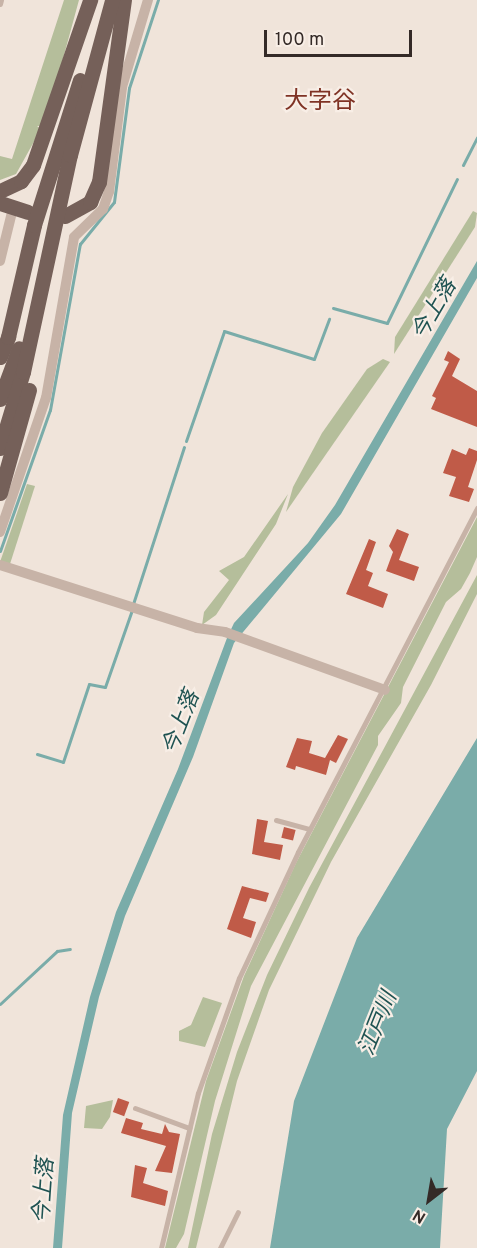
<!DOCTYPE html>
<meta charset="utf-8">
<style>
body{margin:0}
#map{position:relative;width:477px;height:1248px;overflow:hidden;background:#f0e4da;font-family:Overpass,"Noto Sans JP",sans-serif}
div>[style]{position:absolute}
.green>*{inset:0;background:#b5be9b}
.water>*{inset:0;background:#7aaca9}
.stream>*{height:3px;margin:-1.5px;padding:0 1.5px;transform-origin:1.5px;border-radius:1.5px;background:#7aaca9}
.building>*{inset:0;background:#c05b48;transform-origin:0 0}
.lane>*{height:5px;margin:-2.5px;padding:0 2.5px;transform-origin:2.5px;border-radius:2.5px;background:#c7b3a7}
.street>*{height:10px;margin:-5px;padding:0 5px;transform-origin:5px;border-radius:5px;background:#c7b3a7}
.primary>*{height:15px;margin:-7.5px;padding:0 7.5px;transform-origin:7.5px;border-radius:7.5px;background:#756059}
span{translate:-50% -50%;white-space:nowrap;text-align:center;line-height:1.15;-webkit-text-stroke:4.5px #f8eee6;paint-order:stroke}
.water-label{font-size:22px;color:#1f5352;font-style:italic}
.quarter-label{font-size:24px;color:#7f3224}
.north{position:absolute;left:399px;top:1170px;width:60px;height:60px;-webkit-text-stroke:4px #f8eee6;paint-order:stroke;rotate:211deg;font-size:16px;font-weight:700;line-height:24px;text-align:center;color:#342a27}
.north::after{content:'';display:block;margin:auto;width:21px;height:27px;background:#342a27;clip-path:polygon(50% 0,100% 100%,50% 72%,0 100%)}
.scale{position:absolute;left:264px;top:30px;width:148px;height:27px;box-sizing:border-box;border:3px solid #342a27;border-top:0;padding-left:8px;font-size:18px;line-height:21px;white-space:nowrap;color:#342a27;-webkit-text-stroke:4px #f8eee6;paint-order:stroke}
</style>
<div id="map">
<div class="green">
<i style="clip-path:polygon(64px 0,79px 0,55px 88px,42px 126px,37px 126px,41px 129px,16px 174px,0 180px,0 156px,12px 159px)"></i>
<i style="clip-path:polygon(473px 211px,477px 213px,475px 227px,394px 354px,395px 337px)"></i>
<i style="clip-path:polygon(383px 359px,390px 362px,286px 512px,293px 487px,322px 433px,367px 369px)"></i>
<i style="clip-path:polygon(27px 484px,35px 486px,10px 564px,0 562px)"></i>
<i style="clip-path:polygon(288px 494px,276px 524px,216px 615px,202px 625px,204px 612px,229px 580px,219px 571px,244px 557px)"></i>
<i style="clip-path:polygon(477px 517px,477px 557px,470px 573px,461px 589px,446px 602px,403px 687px,401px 703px,378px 736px,378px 745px,251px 986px,215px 1101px,184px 1234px,176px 1248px,165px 1248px,206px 1081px,244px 976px,296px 863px)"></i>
<i style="clip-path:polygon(477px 575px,477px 594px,431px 685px,331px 862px,269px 990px,237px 1081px,196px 1248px,188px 1248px,212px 1134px,237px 1052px,267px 975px,309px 888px)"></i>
<i style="clip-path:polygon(203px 997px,222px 1003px,205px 1047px,179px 1041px,179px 1031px,191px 1025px)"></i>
<i style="clip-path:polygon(113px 1100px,110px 1117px,102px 1129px,84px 1128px,86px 1106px)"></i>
</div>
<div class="water">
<i style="clip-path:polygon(477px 261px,477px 278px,341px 514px,234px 643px,193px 757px,125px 916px,99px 997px,72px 1113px,62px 1248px,53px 1248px,63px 1115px,90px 997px,116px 912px,178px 769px,227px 638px,234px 623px,308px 543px,335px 505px)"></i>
<i style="clip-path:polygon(477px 738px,477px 1071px,447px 1129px,440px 1248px,270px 1248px,294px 1101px,357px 938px)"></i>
</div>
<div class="stream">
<i style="left:463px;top:165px;width:31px;rotate:-63deg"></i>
<i style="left:333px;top:308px;width:56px;rotate:15.5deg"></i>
<i style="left:387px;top:323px;width:160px;rotate:-64.1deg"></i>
<i style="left:186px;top:441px;width:116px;rotate:-70.9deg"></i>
<i style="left:224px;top:331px;width:94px;rotate:17.3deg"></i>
<i style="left:314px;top:359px;width:43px;rotate:-69.4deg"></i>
<i style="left:0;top:551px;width:150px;rotate:-70.5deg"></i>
<i style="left:50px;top:410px;width:169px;rotate:-79.8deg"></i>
<i style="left:80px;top:244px;width:54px;rotate:-51deg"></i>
<i style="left:114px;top:202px;width:115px;rotate:-82.5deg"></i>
<i style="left:129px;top:88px;width:93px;rotate:-71.8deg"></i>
<i style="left:133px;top:604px;width:165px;rotate:-72deg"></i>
<i style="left:37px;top:754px;width:27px;rotate:17deg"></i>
<i style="left:63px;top:762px;width:82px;rotate:-71.6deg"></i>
<i style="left:89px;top:684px;width:16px;rotate:11deg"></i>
<i style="left:105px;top:687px;width:82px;rotate:-70.7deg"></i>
<i style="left:0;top:1004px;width:78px;rotate:-42.9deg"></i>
<i style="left:57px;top:951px;width:13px;rotate:-9deg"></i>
</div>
<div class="building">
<i style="clip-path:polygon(448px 351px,460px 359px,452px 376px,477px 391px,477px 427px,431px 409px,436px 398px,432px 396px,449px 362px,444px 360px)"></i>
<i style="clip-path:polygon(469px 448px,477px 451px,477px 460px,468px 487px,474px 489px,469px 502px,449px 496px,456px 477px,443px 473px,452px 449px,466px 455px)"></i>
<i style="clip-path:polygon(397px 529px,409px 534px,399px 560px,419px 567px,414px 581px,386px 571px,393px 552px,389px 546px)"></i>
<i style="clip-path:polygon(369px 539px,376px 542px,366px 570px,373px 573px,368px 586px,388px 594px,383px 608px,346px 594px)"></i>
<i style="clip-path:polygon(338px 735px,348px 739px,336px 763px,330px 760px,326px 775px,296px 766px,295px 770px,286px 767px,297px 738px,312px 741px,309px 753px,325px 758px)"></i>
<i style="clip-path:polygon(257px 819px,268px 821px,264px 842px,283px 845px,280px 860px,252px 854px)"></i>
<i style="left:284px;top:827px;width:12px;height:11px;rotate:14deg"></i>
<i style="clip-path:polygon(242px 886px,269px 893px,266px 902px,250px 898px,243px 918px,256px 922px,251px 938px,227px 929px)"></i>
<i style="left:118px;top:1098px;width:12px;height:15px;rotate:20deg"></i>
<i style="clip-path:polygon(126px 1118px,143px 1123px,141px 1129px,162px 1134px,165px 1124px,169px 1132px,180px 1134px,172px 1173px,155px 1171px,166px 1146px,121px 1133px)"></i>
<i style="clip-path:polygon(135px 1165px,147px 1168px,143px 1183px,168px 1191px,165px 1206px,131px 1197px)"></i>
</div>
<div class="lane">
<i style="left:0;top:4px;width:4px;rotate:-76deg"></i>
<i style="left:276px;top:820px;width:35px;rotate:15deg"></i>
<i style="left:135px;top:1108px;width:58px;rotate:20.3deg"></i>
<i style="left:161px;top:1248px;width:159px;rotate:-76.6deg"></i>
<i style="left:198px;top:1093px;width:122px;rotate:-70.4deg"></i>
<i style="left:239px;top:978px;width:139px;rotate:-64.9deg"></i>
<i style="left:298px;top:852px;width:388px;rotate:-62.5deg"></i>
<i style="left:220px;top:1248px;width:40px;rotate:-63.4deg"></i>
</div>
<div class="street">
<i style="left:0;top:261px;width:55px;rotate:-76.2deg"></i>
<i style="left:0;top:532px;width:142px;rotate:-71.1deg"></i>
<i style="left:46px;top:398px;width:163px;rotate:-80.1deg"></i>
<i style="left:74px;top:237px;width:40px;rotate:-44deg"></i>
<i style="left:103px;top:209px;width:18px;rotate:-71deg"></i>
<i style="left:109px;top:192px;width:106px;rotate:-82.9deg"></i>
<i style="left:122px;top:87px;width:91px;rotate:-73.4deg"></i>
<i style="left:0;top:565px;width:207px;rotate:17.7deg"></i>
<i style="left:197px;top:628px;width:28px;rotate:8deg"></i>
<i style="left:225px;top:632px;width:170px;rotate:19.9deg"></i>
</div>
<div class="primary">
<i style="left:0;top:191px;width:23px;rotate:-25deg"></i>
<i style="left:21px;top:181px;width:20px;rotate:-53deg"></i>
<i style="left:33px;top:165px;width:175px;rotate:-70.9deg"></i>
<i style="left:0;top:203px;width:29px;rotate:18deg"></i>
<i style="left:65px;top:216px;width:29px;rotate:-29deg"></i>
<i style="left:90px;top:202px;width:22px;rotate:-66deg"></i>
<i style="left:99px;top:182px;width:184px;rotate:-82.2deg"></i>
<i style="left:0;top:357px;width:22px;rotate:-68deg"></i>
<i style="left:8px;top:337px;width:115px;rotate:-76.9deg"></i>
<i style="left:34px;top:225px;width:152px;rotate:-72.4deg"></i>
<i style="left:0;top:399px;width:54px;rotate:-69.6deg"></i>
<i style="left:0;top:448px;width:79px;rotate:-73.2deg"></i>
<i style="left:23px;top:372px;width:222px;rotate:-77.8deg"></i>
<i style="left:70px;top:155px;width:161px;rotate:-74.8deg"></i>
<i style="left:0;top:493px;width:107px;rotate:-74.3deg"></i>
</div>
<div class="water-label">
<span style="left:435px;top:310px;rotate:-60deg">今上落</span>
<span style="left:182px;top:723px;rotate:-69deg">今上落</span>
<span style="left:379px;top:1024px;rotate:-68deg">江戸川</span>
<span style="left:45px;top:1191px;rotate:-86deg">今上落</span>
</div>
<div class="quarter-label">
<span style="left:320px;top:103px">大字谷</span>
</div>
<div class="north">N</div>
<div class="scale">100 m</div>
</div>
